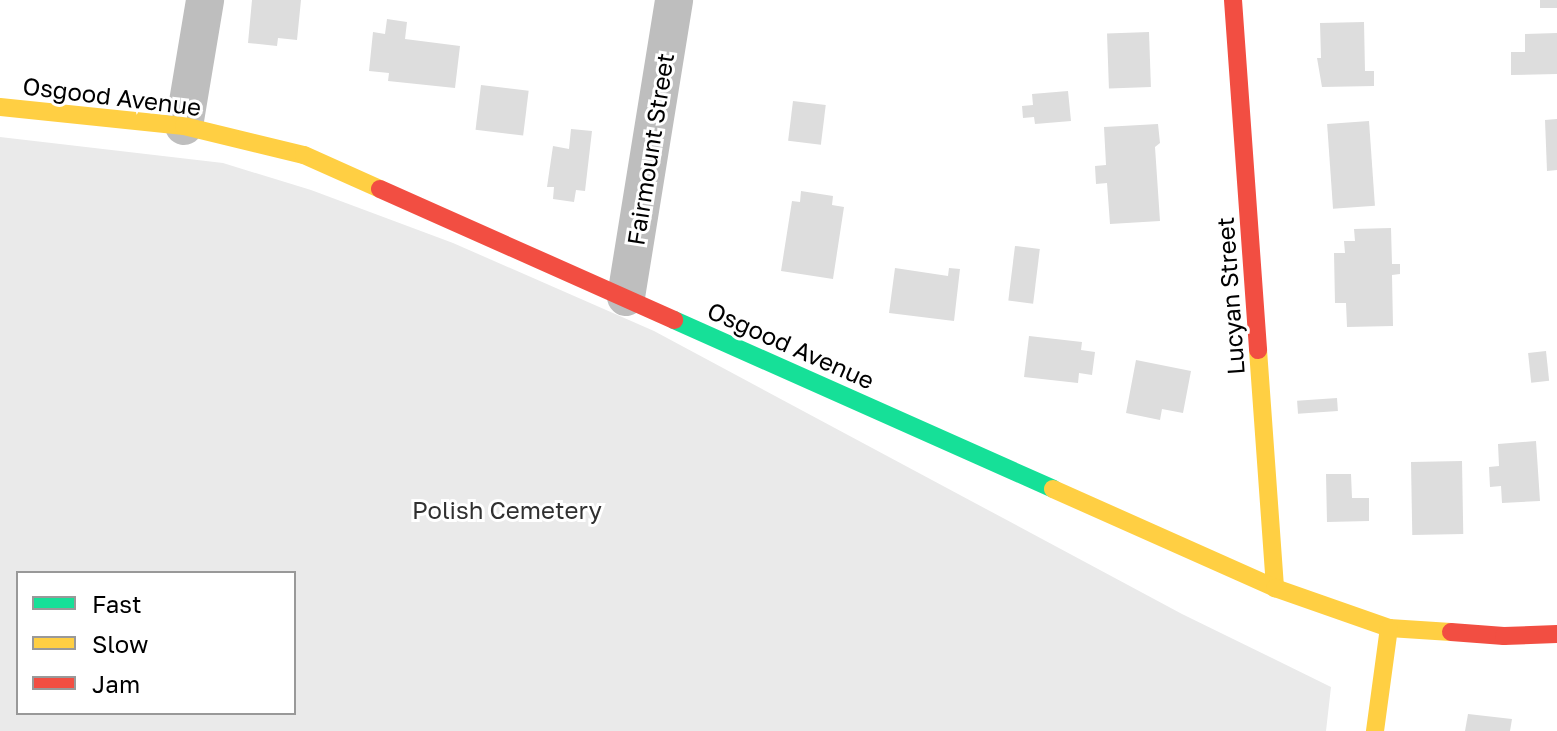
<!DOCTYPE html>
<style>
body{margin:0}
#map{position:relative;width:1557px;height:731px;overflow:hidden;background:#fff;font-family:"Golos Text",sans-serif}
div>[style]{position:absolute}
.green>*{inset:0;background:#eaeaea}
.building>*{inset:0;background:#ddd;transform-origin:0 0}
.street>*{height:38px;margin:-19px;padding:0 19px;transform-origin:19px;border-radius:19px;background:#bebebe}
.fast>*{height:18px;margin:-9px;padding:0 9px;transform-origin:9px;border-radius:9px;background:#16e098}
.slow>*{height:18px;margin:-9px;padding:0 9px;transform-origin:9px;border-radius:9px;background:#ffcf43}
.jam>*{height:18px;margin:-9px;padding:0 9px;transform-origin:9px;border-radius:9px;background:#f24e42}
span{translate:-50% -50%;white-space:nowrap;text-align:center;line-height:1.15;-webkit-text-stroke:6px #fff;paint-order:stroke}
.street-label{font-size:24px;color:#000}
.park-label{font-size:24px;color:#303030}
.legend{position:absolute;left:16px;top:571px;width:280px;height:144px;box-sizing:border-box;background:#fff;border:2px solid #999;margin:0;padding:10px 14px;list-style:none;font-size:24px;color:#000}
.legend li{display:flex;align-items:center;gap:16px;height:40px}
.legend b{width:40px;border:2px solid #999}
</style>
<div id="map">
<div class="green">
<i style="clip-path:polygon(evenodd,0 137px,223px 163px,311px 190px,453px 243px,654px 331px,1182px 614px,1331px 687px,1326px 731px,0 731px,0 137px,18px 573px,294px 573px,294px 713px,18px 713px,18px 573px)"></i>
</div>
<div class="building">
<i style="clip-path:polygon(252px 0,301px 0,297px 40px,278px 38px,277px 46px,248px 43px)"></i>
<i style="left:1540px;top:0;width:17px;height:8px"></i>
<i style="clip-path:polygon(387px 19px,407px 22px,405px 39px,460px 46px,455px 88px,388px 81px,389px 73px,369px 71px,373px 32px,385px 34px)"></i>
<i style="clip-path:polygon(1364px 22px,1365px 71px,1374px 71px,1374px 86px,1322px 87px,1317px 58px,1321px 58px,1320px 23px)"></i>
<i style="left:1149px;top:32px;width:55px;height:42px;rotate:88deg"></i>
<i style="clip-path:polygon(1557px 33px,1557px 74px,1511px 75px,1511px 52px,1525px 52px,1525px 34px)"></i>
<i style="left:481px;top:85px;width:48px;height:45px;rotate:7deg"></i>
<i style="clip-path:polygon(1068px 91px,1071px 121px,1035px 124px,1034px 117px,1023px 118px,1022px 106px,1033px 105px,1032px 94px)"></i>
<i style="left:793px;top:101px;width:33px;height:40px;rotate:7deg"></i>
<i style="clip-path:polygon(1557px 119px,1557px 170px,1547px 171px,1545px 120px)"></i>
<i style="left:1369px;top:121px;width:85px;height:42px;rotate:86deg"></i>
<i style="clip-path:polygon(1158px 124px,1160px 143px,1155px 147px,1160px 221px,1110px 224px,1107px 183px,1096px 184px,1095px 166px,1106px 165px,1104px 127px)"></i>
<i style="clip-path:polygon(571px 129px,592px 131px,585px 191px,576px 190px,574px 202px,553px 199px,554px 187px,547px 187px,553px 146px,569px 149px)"></i>
<i style="clip-path:polygon(801px 191px,833px 196px,832px 205px,844px 207px,833px 279px,781px 271px,792px 201px,800px 202px)"></i>
<i style="clip-path:polygon(1391px 228px,1392px 264px,1400px 264px,1400px 274px,1392px 275px,1393px 326px,1347px 327px,1346px 303px,1335px 303px,1334px 253px,1345px 253px,1344px 241px,1355px 241px,1354px 229px)"></i>
<i style="left:1015px;top:246px;width:25px;height:55px;rotate:7deg"></i>
<i style="clip-path:polygon(895px 268px,948px 276px,949px 268px,960px 269px,954px 321px,889px 313px)"></i>
<i style="clip-path:polygon(1029px 336px,1082px 342px,1081px 350px,1095px 352px,1092px 375px,1079px 373px,1078px 383px,1024px 377px)"></i>
<i style="left:1546px;top:351px;width:30px;height:18px;rotate:84deg"></i>
<i style="clip-path:polygon(1136px 360px,1191px 371px,1183px 413px,1162px 409px,1160px 420px,1126px 413px)"></i>
<i style="left:1337px;top:398px;width:13px;height:40px;rotate:86deg"></i>
<i style="clip-path:polygon(1536px 441px,1540px 501px,1502px 503px,1501px 486px,1490px 487px,1489px 467px,1499px 466px,1498px 444px)"></i>
<i style="left:1462px;top:461px;width:73px;height:51px;rotate:89deg"></i>
<i style="clip-path:polygon(1326px 474px,1351px 474px,1352px 498px,1369px 498px,1369px 521px,1327px 522px)"></i>
<i style="clip-path:polygon(1468px 714px,1512px 719px,1510px 731px,1465px 731px)"></i>
</div>
<div class="street">
<i style="left:184px;top:126px;width:128px;rotate:-80.5deg"></i>
<i style="left:626px;top:297px;width:301px;rotate:-80.8deg"></i>
</div>
<div class="fast">
<i style="left:674px;top:320px;width:415px;rotate:24deg"></i>
</div>
<div class="slow">
<i style="left:0;top:107px;width:185px;rotate:5.9deg"></i>
<i style="left:184px;top:126px;width:123px;rotate:13.6deg"></i>
<i style="left:304px;top:155px;width:83px;rotate:24.1deg"></i>
<i style="left:1258px;top:350px;width:239px;rotate:85.9deg"></i>
<i style="left:1053px;top:489px;width:243px;rotate:24deg"></i>
<i style="left:1275px;top:588px;width:121px;rotate:19.3deg"></i>
<i style="left:1389px;top:628px;width:62px;rotate:3.7deg"></i>
<i style="left:1375px;top:731px;width:104px;rotate:-82.3deg"></i>
</div>
<div class="jam">
<i style="left:1233px;top:0;width:351px;rotate:85.9deg"></i>
<i style="left:380px;top:189px;width:322px;rotate:24deg"></i>
<i style="left:1451px;top:632px;width:53px;rotate:4.3deg"></i>
<i style="left:1504px;top:636px;width:53px;rotate:-2.2deg"></i>
</div>
<div class="street-label">
<span style="left:112px;top:96px;rotate:7deg">Osgood Avenue</span>
<span style="left:650px;top:149px;rotate:-81deg">Fairmount Street</span>
<span style="left:1230px;top:296px;rotate:-94deg">Lucyan Street</span>
<span style="left:791px;top:345px;rotate:24deg">Osgood Avenue</span>
</div>
<div class="park-label">
<span style="left:507px;top:510px">Polish Cemetery</span>
</div>
<ul class="legend">
<li><b style="height:10px;background:#16e098"></b>Fast</li>
<li><b style="height:10px;background:#ffcf43"></b>Slow</li>
<li><b style="height:10px;background:#f24e42"></b>Jam</li>
</ul>
</div>
